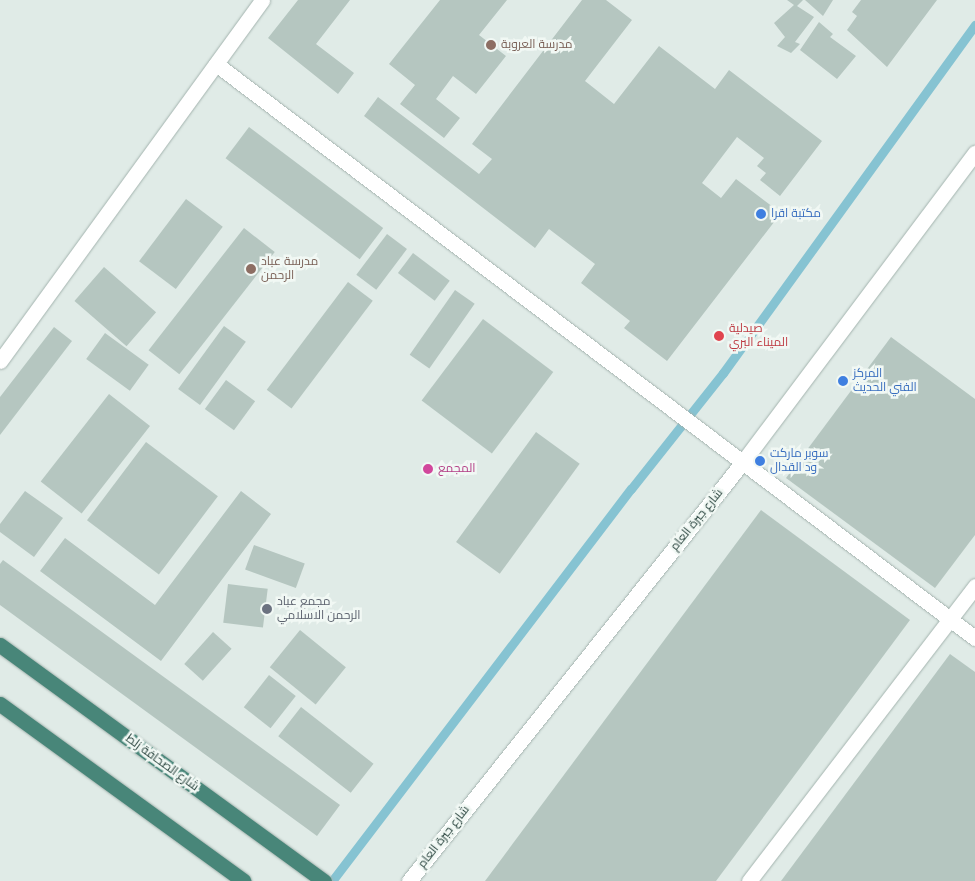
<!DOCTYPE html>
<meta charset="utf-8">
<style>
body{margin:0}
#map{position:relative;width:975px;height:881px;overflow:hidden;background:#e0ebe7;font-family:Roboto,Cairo,sans-serif}
div>[style]{position:absolute}
.stream>*{height:9px;margin:-4.5px;padding:0 4.5px;transform-origin:4.5px;border-radius:4.5px;background:#86c3d2}
.building>*{inset:0;background:#b5c6c0;transform-origin:0 0}
.roads{filter:drop-shadow(0 0 1px #a3b3ae) drop-shadow(0 0 1px #a3b3ae)}
.minor>*{height:15px;margin:-7.5px;padding:0 7.5px;transform-origin:7.5px;border-radius:7.5px;background:#fff}
.secondary>*{height:15px;margin:-7.5px;padding:0 7.5px;transform-origin:7.5px;border-radius:7.5px;background:#fff}
.trunk>*{height:15px;margin:-7.5px;padding:0 7.5px;transform-origin:7.5px;border-radius:7.5px;background:#488679}
.dots>*{width:14px;height:14px;translate:-50% -50%;box-sizing:border-box;border:2px solid #f1f8f4;border-radius:50%}
span{translate:-50% -50%;white-space:nowrap;text-align:center;line-height:1.15;-webkit-text-stroke:5px #f1f8f4;paint-order:stroke}
.education-label{font-size:12px;color:#785e54}
.left{translate:0 -50%;text-align:left}
.shop-label{font-size:12px;color:#366cbe}
.health-label{font-size:12px;color:#be3a42}
.hotel-label{font-size:12px;color:#b23c85}
.street-label{font-size:12px;color:#203c36}
.worship-label{font-size:12px;color:#5b616d}
</style>
<div id="map">
<div class="stream">
<i style="left:332px;top:881px;width:493px;rotate:-52.7deg"></i>
<i style="left:631px;top:489px;width:148px;rotate:-51.6deg"></i>
<i style="left:723px;top:373px;width:430px;rotate:-54.1deg"></i>
</div>
<div class="building">
<i style="clip-path:polygon(298px 0,350px 0,316px 44px,354px 73px,338px 94px,268px 38px)"></i>
<i style="clip-path:polygon(440px 0,507px 0,479px 35px,506px 56px,476px 94px,453px 76px,436px 99px,460px 118px,444px 138px,400px 104px,415px 85px,389px 64px)"></i>
<i style="clip-path:polygon(582px 0,606px 0,632px 20px,585px 81px,614px 104px,659px 46px,715px 89px,729px 70px,822px 141px,780px 196px,760px 180px,766px 173px,757px 166px,764px 158px,737px 137px,702px 183px,721px 198px,736px 179px,781px 213px,667px 361px,624px 328px,630px 321px,581px 283px,595px 264px,549px 229px,535px 248px,364px 116px,378px 97px,479px 174px,492px 159px,472px 144px)"></i>
<i style="clip-path:polygon(787px 0,803px 0,797px 6px,814px 17px,795px 42px,800px 44px,791px 53px,777px 46px,785px 37px,774px 23px,794px 5px)"></i>
<i style="clip-path:polygon(805px 0,833px 0,823px 16px)"></i>
<i style="clip-path:polygon(861px 0,937px 0,887px 67px,847px 30px,857px 16px,852px 12px)"></i>
<i style="clip-path:polygon(819px 22px,833px 34px,830px 37px,856px 56px,837px 79px,800px 50px)"></i>
<i style="left:249px;top:127px;width:168px;height:39px;rotate:37deg"></i>
<i style="left:186px;top:199px;width:46px;height:78px;rotate:37deg"></i>
<i style="left:244px;top:228px;width:39px;height:155px;rotate:38deg"></i>
<i style="left:387px;top:234px;width:25px;height:51px;rotate:37deg"></i>
<i style="left:413px;top:253px;width:46px;height:25px;rotate:37deg"></i>
<i style="left:104px;top:267px;width:69px;height:45px;rotate:41deg"></i>
<i style="left:348px;top:282px;width:31px;height:135px;rotate:37deg"></i>
<i style="left:455px;top:290px;width:24px;height:79px;rotate:35deg"></i>
<i style="left:483px;top:319px;width:88px;height:102px;rotate:37deg"></i>
<i style="left:224px;top:326px;width:27px;height:78px;rotate:36deg"></i>
<i style="clip-path:polygon(54px 327px,72px 341px,0 435px,0 397px)"></i>
<i style="left:105px;top:333px;width:54px;height:32px;rotate:36deg"></i>
<i style="clip-path:polygon(891px 337px,975px 399px,975px 535px,935px 588px,786px 478px)"></i>
<i style="left:226px;top:380px;width:36px;height:36px;rotate:36deg"></i>
<i style="left:109px;top:394px;width:52px;height:111px;rotate:38deg"></i>
<i style="left:536px;top:432px;width:54px;height:136px;rotate:36deg"></i>
<i style="left:146px;top:442px;width:90px;height:98px;rotate:37deg"></i>
<i style="clip-path:polygon(25px 491px,63px 518px,34px 557px,0 532px,0 524px)"></i>
<i style="clip-path:polygon(241px 491px,271px 514px,161px 661px,40px 571px,65px 538px,155px 605px)"></i>
<i style="clip-path:polygon(761px 510px,910px 620px,716px 881px,485px 881px)"></i>
<i style="left:254px;top:545px;width:54px;height:26px;rotate:20deg"></i>
<i style="clip-path:polygon(3px 560px,340px 805px,317px 836px,0 605px,0 564px)"></i>
<i style="left:228px;top:584px;width:40px;height:39px;rotate:7deg"></i>
<i style="left:300px;top:630px;width:59px;height:48px;rotate:39deg"></i>
<i style="left:213px;top:632px;width:25px;height:43px;rotate:42deg"></i>
<i style="clip-path:polygon(950px 654px,975px 672px,975px 881px,781px 881px)"></i>
<i style="left:269px;top:675px;width:34px;height:41px;rotate:38deg"></i>
<i style="left:301px;top:707px;width:92px;height:37px;rotate:38deg"></i>
</div>
<div class="roads">
<div class="minor">
<i style="left:216px;top:64px;width:952px;rotate:37.1deg"></i>
<i style="left:0;top:361px;width:446px;rotate:-54deg"></i>
<i style="left:749px;top:881px;width:372px;rotate:-52.5deg"></i>
</div>
<div class="secondary">
<i style="left:409px;top:881px;width:534px;rotate:-51.46deg"></i>
<i style="left:742px;top:463px;width:388px;rotate:-53.1deg"></i>
</div>
<div class="trunk">
<i style="left:0;top:645px;width:401px;rotate:36.1deg"></i>
<i style="left:0;top:704px;width:301px;rotate:36deg"></i>
</div>
</div>
<div class="dots">
<i style="left:491px;top:45px;background:#8d6e63"></i>
<i style="left:761px;top:214px;background:#3f7fe0"></i>
<i style="left:251px;top:269px;background:#8d6e63"></i>
<i style="left:719px;top:336px;background:#e0444e"></i>
<i style="left:843px;top:381px;background:#3f7fe0"></i>
<i style="left:760px;top:461px;background:#3f7fe0"></i>
<i style="left:428px;top:469px;background:#d1479c"></i>
<i style="left:267px;top:609px;background:#6b7280"></i>
</div>
<div class="education-label">
<span class="left" style="left:501px;top:45px">مدرسة العروبة</span>
<span class="left" style="left:261px;top:269px">مدرسة عباد<br>الرحمن</span>
</div>
<div class="shop-label">
<span class="left" style="left:771px;top:214px">مكتبة اقرا</span>
<span class="left" style="left:853px;top:381px">المركز<br>الفني الحديث</span>
<span class="left" style="left:770px;top:461px">سوبر ماركت<br>ود القدال</span>
</div>
<div class="health-label">
<span class="left" style="left:729px;top:336px">صيدلية<br>الميناء البري</span>
</div>
<div class="hotel-label">
<span class="left" style="left:438px;top:469px">المجمع</span>
</div>
<div class="street-label">
<span style="left:697px;top:520px;rotate:-51deg">شارع جبرة العام</span>
<span style="left:162px;top:763px;rotate:36deg">شارع الصحافة زلط</span>
<span style="left:444px;top:837px;rotate:-52deg">شارع جبرة العام</span>
</div>
<div class="worship-label">
<span class="left" style="left:277px;top:609px">مجمع عباد<br>الرحمن الاسلامي</span>
</div>
</div>
